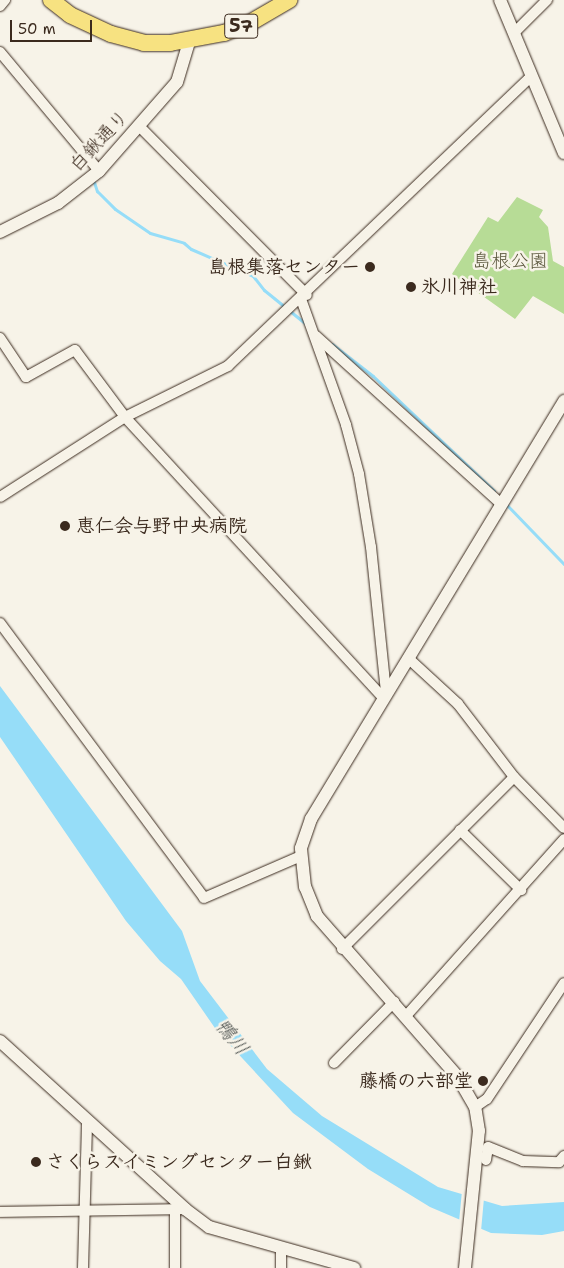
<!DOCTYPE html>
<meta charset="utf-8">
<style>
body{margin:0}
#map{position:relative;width:564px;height:1268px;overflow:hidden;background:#f7f3e8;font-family:"Shantell Sans","Klee One",sans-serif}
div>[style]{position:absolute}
.green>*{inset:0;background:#b7dc96}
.water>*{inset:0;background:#96ddf8}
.pier>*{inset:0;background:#f7f3e8}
.stream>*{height:3px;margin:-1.5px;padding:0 1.5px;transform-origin:1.5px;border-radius:1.5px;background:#96ddf8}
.roads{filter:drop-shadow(0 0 1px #3b2a1e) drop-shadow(0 0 1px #3b2a1e)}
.minor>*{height:10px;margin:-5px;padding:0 5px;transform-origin:5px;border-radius:5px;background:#f7f3e8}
.tertiary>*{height:12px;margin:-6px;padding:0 6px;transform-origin:6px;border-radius:6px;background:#f7f3e8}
.primary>*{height:16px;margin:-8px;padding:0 8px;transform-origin:8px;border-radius:8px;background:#f7e281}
.dots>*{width:14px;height:14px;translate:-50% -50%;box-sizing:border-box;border:2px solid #f7f3e8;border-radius:50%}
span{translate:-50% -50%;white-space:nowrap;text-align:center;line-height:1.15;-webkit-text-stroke:5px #f7f3e8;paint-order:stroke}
.shield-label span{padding:1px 4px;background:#f7f3e8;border:1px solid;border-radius:4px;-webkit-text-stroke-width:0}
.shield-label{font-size:18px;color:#3b2a1e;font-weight:700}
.street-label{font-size:19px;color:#3b2a1e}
.park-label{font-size:19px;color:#5a563c}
.poi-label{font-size:19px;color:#3b2a1e;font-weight:700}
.right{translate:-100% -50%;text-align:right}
.left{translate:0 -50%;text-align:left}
.water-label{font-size:20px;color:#525754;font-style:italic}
.scale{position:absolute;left:10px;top:20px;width:82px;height:22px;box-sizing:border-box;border:2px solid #3b2a1e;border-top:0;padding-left:6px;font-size:15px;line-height:18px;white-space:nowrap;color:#3b2a1e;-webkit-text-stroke:4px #f7f3e8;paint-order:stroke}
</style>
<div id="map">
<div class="green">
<i style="clip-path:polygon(517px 197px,543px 210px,539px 217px,548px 227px,553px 261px,564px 267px,564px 314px,533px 296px,515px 319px,452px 274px,488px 217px,498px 222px)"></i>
</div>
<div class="water">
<i style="clip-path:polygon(0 686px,182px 931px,200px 981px,267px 1069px,322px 1116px,438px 1187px,502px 1206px,564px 1202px,564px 1231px,542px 1235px,491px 1233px,430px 1207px,368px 1169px,293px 1113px,217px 1031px,181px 979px,160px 961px,126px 921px,0 737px)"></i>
</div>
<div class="pier">
<i style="clip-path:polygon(462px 1191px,484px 1198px,481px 1231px,459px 1222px)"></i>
</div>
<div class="stream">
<i style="left:93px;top:179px;width:13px;rotate:72deg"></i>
<i style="left:97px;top:191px;width:25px;rotate:45deg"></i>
<i style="left:115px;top:209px;width:42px;rotate:34.4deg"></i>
<i style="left:150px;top:233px;width:35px;rotate:16deg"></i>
<i style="left:184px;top:243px;width:9px;rotate:41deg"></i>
<i style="left:191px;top:249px;width:68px;rotate:23.5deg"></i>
<i style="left:253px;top:276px;width:18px;rotate:52deg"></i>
<i style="left:264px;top:290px;width:54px;rotate:39deg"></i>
<i style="left:332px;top:344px;width:52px;rotate:38deg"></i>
<i style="left:373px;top:376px;width:167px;rotate:43.5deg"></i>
<i style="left:505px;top:503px;width:85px;rotate:46deg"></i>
</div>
<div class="roads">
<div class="minor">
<i style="left:0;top:6px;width:8px;rotate:-50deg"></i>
<i style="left:514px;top:33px;width:47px;rotate:-45deg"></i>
<i style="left:0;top:52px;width:155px;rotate:50.2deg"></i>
<i style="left:139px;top:126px;width:238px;rotate:45.2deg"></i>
<i style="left:301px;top:299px;width:134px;rotate:70.3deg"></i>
<i style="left:346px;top:425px;width:51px;rotate:75.1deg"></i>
<i style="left:359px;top:474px;width:74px;rotate:80.7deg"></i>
<i style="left:371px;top:547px;width:147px;rotate:84.1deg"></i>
<i style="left:316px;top:336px;width:250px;rotate:42.2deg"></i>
<i style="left:0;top:338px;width:47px;rotate:56.3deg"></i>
<i style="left:26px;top:377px;width:56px;rotate:-28.9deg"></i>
<i style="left:75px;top:350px;width:84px;rotate:53.3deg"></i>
<i style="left:125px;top:417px;width:381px;rotate:47.4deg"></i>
<i style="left:0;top:497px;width:148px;rotate:-32.6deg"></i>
<i style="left:125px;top:417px;width:115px;rotate:-26.3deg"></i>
<i style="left:228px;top:366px;width:419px;rotate:-43.7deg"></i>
<i style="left:0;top:623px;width:342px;rotate:53.4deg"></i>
<i style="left:204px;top:898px;width:106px;rotate:-23.4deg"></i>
<i style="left:408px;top:658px;width:68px;rotate:42.6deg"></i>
<i style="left:458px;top:704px;width:92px;rotate:52.5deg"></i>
<i style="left:514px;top:777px;width:71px;rotate:45.6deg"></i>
<i style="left:460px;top:830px;width:86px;rotate:44.5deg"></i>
<i style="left:342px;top:949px;width:243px;rotate:-45deg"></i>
<i style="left:406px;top:1016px;width:237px;rotate:-48.2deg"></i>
<i style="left:334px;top:1063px;width:86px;rotate:-45.5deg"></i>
<i style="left:475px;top:1107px;width:14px;rotate:-34deg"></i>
<i style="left:487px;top:1099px;width:139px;rotate:-56.4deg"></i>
<i style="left:486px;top:1160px;width:13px;rotate:-81deg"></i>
<i style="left:488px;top:1147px;width:38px;rotate:22deg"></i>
<i style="left:523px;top:1161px;width:36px;rotate:2deg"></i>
<i style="left:559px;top:1162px;width:8px;rotate:-50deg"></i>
<i style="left:175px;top:1209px;width:59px;rotate:90deg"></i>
<i style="left:0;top:1212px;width:185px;rotate:-0.9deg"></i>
<i style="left:281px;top:1250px;width:18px;rotate:90deg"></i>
<i style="left:83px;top:1268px;width:146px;rotate:-88.4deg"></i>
</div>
<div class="tertiary">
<i style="left:500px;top:0;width:166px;rotate:67.3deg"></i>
<i style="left:0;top:232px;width:65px;rotate:-26.6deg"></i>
<i style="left:58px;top:203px;width:52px;rotate:-38deg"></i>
<i style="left:99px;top:171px;width:118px;rotate:-48.8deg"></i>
<i style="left:177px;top:82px;width:42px;rotate:-73.3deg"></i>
<i style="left:0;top:1041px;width:250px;rotate:42.2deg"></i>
<i style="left:185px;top:1209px;width:30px;rotate:37deg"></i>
<i style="left:209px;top:1227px;width:151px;rotate:15.8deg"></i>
<i style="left:465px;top:1268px;width:138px;rotate:-84.2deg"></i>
<i style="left:479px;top:1131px;width:24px;rotate:-99deg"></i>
<i style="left:475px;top:1107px;width:36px;rotate:-120deg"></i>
<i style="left:457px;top:1076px;width:213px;rotate:-131.2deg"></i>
<i style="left:317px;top:916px;width:31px;rotate:-112deg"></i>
<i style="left:305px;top:887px;width:39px;rotate:-96deg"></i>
<i style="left:301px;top:848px;width:31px;rotate:-71deg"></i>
<i style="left:311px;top:819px;width:489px;rotate:-58.8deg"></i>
</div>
<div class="primary">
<i style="left:51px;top:0;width:24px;rotate:38deg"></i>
<i style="left:70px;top:15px;width:45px;rotate:24.9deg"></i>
<i style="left:111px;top:34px;width:34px;rotate:15deg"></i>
<i style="left:144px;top:43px;width:26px"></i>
<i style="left:170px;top:43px;width:55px;rotate:-10.5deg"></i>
<i style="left:224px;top:33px;width:26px;rotate:-21deg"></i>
<i style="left:248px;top:24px;width:48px;rotate:-30.3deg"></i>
</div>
</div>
<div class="dots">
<i style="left:370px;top:267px;background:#3b2a1e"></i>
<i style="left:411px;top:287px;background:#3b2a1e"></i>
<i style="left:65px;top:526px;background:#3b2a1e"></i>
<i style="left:483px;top:1081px;background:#3b2a1e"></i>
<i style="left:36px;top:1162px;background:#3b2a1e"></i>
</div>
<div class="shield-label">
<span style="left:241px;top:26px">57</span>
</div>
<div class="street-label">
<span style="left:99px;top:141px;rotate:-47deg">白鍬通り</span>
</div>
<div class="park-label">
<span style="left:510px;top:261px">島根公園</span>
</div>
<div class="poi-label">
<span class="right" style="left:360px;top:267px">島根集落センター</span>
<span class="left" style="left:421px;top:287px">氷川神社</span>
<span class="left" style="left:76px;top:526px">恵仁会与野中央病院</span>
<span class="right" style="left:473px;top:1081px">藤橋の六部堂</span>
<span class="left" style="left:46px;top:1162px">さくらスイミングセンター白鍬</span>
</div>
<div class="water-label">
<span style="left:232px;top:1037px;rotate:51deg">鴨川</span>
</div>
<div class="scale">50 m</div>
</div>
